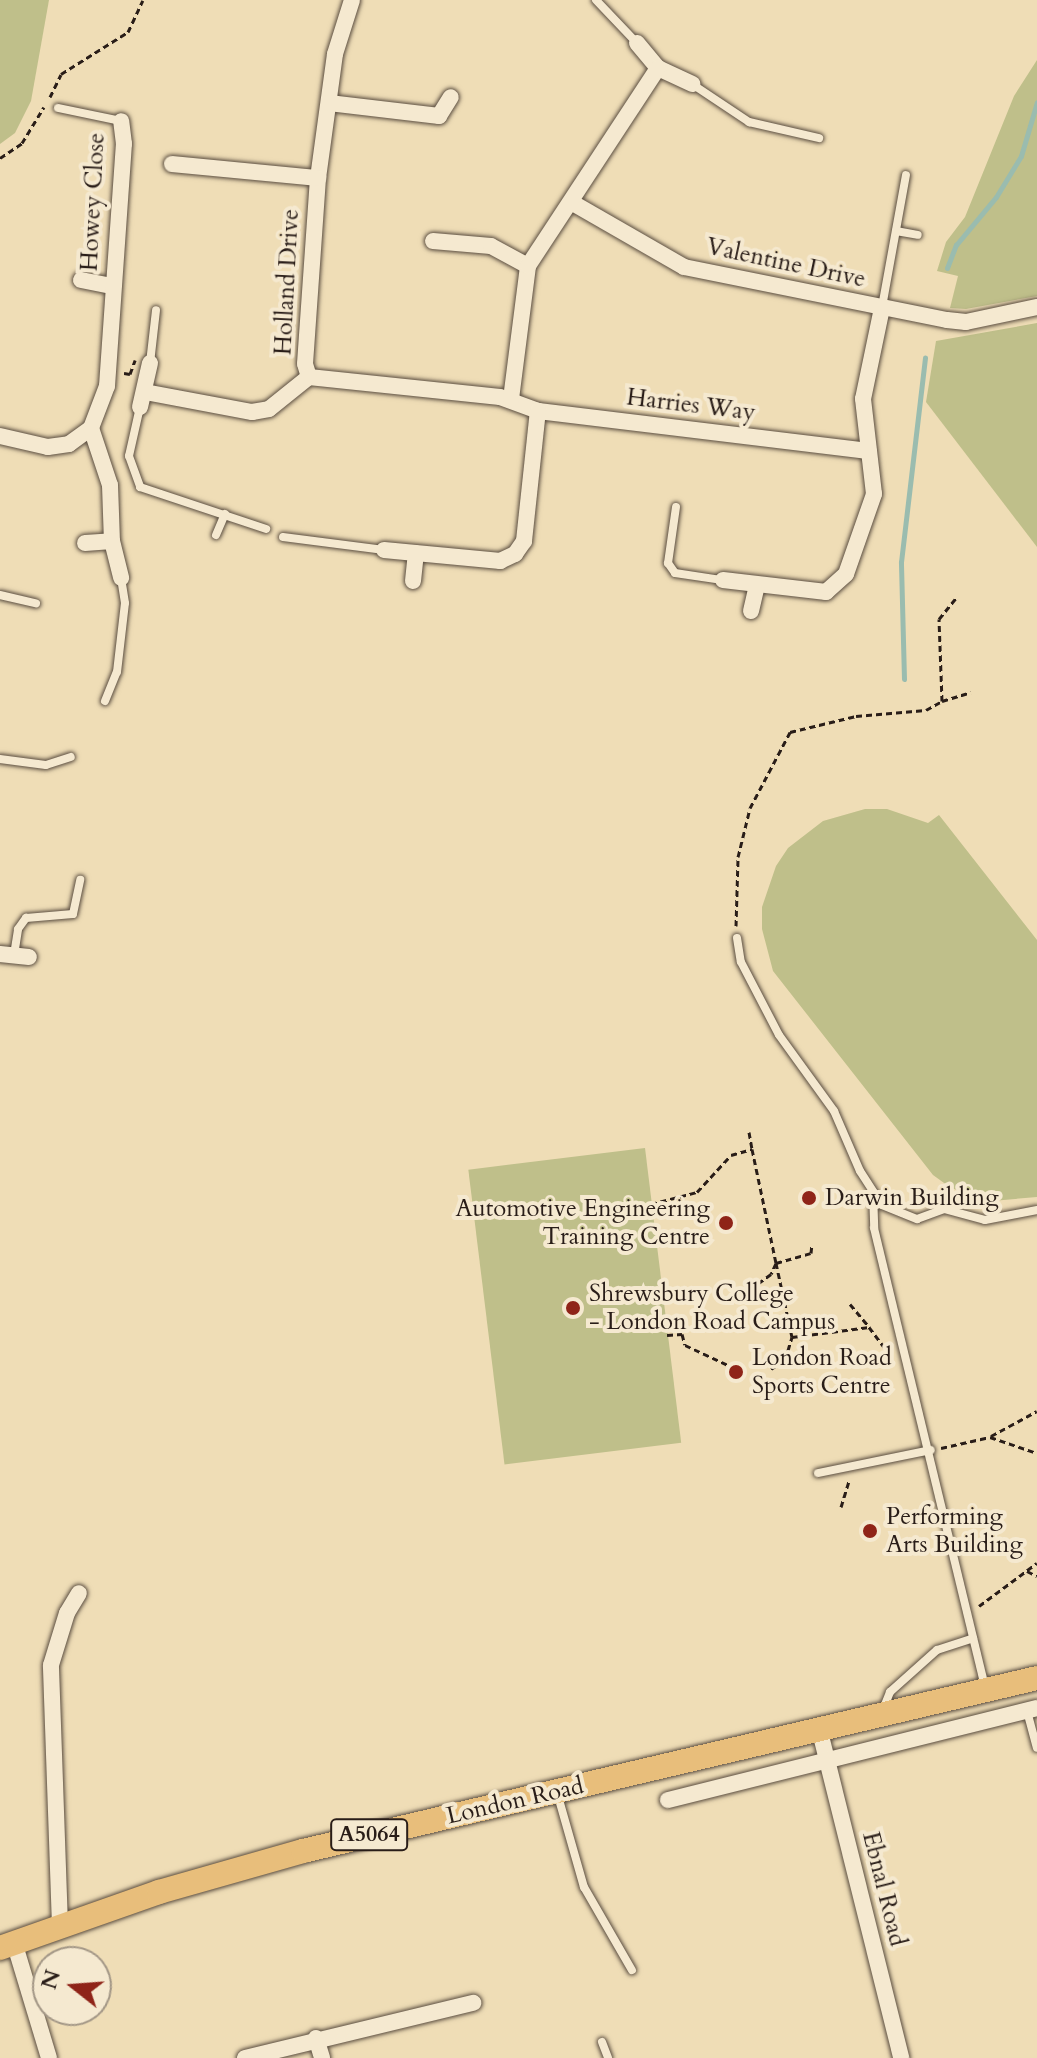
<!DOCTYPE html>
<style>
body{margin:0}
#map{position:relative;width:1037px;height:2058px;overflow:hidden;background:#efddb6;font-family:Cardo,serif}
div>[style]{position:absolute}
.green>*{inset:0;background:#bfbf8a;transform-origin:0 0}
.stream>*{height:5px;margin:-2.5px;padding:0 2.5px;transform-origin:2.5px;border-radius:2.5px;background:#9abcaf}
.path>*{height:3px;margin-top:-1.5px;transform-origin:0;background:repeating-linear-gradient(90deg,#291d18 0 6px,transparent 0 10px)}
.roads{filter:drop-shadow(0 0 2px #5a4d40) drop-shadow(0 0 2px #5a4d40)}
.service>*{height:8px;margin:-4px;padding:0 4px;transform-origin:4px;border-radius:4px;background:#f5e9d0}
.minor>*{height:16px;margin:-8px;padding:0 8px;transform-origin:8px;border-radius:8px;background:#f5e9d0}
.primary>*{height:24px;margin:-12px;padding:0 12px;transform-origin:12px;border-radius:12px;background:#e8be7b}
.dots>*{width:22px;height:22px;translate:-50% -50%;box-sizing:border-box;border:4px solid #f5e9d0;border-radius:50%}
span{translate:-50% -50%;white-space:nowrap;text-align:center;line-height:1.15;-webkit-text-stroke:8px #f5e9d0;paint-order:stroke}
.shield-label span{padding:2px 6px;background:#f5e9d0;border:2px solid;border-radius:6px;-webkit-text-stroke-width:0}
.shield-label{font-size:22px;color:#291d18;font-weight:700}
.street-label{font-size:24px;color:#291d18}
.poi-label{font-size:24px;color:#291d18}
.left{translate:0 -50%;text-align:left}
.right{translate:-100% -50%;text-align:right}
.north{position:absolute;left:32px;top:1946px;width:80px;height:80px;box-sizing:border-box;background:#f5e9d0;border:2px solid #a39786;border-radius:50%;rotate:287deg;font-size:22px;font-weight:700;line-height:32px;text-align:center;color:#291d18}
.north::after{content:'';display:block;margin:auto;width:28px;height:36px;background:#8f2418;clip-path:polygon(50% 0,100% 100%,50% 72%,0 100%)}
</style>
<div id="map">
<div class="green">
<i style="clip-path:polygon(0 0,49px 0,31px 101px,15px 133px,0 144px)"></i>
<i style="clip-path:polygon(1037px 60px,1037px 296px,966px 309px,950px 308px,958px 276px,937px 271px,946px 242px,965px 217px,1014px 96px)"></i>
<i style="clip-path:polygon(1037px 323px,1037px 547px,926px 402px,936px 341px)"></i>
<i style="clip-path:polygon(865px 809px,887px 809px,928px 823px,939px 815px,1037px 940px,1037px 1197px,992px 1201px,951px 1188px,933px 1175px,773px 971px,762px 929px,762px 907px,776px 866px,788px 848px,823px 821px)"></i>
<i style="left:645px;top:1148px;width:297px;height:178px;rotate:83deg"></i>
</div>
<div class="stream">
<i style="left:947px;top:268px;width:25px;rotate:-69deg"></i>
<i style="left:956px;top:245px;width:62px;rotate:-50.2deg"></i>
<i style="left:996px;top:197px;width:48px;rotate:-58.6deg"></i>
<i style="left:1021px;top:156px;width:56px;rotate:-73.5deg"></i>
<i style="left:904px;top:679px;width:117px;rotate:-91.5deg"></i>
<i style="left:901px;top:562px;width:206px;rotate:-83.3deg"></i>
</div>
<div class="path">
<i style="left:50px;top:97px;width:25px;rotate:-64deg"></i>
<i style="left:61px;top:74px;width:79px;rotate:-32.1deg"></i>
<i style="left:128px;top:32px;width:35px;rotate:-65deg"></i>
<i style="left:0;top:158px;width:27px;rotate:-34deg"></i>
<i style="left:22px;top:143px;width:42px;rotate:-58.6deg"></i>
<i style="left:124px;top:373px;width:6px;rotate:9deg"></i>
<i style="left:130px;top:374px;width:15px;rotate:-70deg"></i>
<i style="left:942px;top:701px;width:30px;rotate:-17deg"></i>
<i style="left:736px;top:926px;width:69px;rotate:-88.3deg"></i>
<i style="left:738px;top:857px;width:50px;rotate:-76.2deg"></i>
<i style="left:750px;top:808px;width:86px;rotate:-62.2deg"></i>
<i style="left:790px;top:732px;width:68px;rotate:-13.6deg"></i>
<i style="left:856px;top:716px;width:70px;rotate:-4.9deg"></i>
<i style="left:926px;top:710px;width:18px;rotate:-29deg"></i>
<i style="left:942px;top:701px;width:82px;rotate:-92.1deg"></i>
<i style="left:939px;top:619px;width:28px;rotate:-51deg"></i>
<i style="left:749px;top:1132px;width:17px;rotate:80deg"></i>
<i style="left:651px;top:1204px;width:48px;rotate:-14.6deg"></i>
<i style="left:697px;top:1192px;width:50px;rotate:-47.4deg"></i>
<i style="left:731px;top:1155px;width:22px;rotate:-16deg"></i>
<i style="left:752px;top:1149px;width:116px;rotate:78.1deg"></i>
<i style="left:776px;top:1263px;width:12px;rotate:114deg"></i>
<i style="left:771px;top:1274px;width:42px;rotate:143.7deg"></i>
<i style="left:850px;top:1304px;width:30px;rotate:50deg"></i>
<i style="left:667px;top:1335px;width:15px;rotate:-4deg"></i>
<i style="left:682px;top:1334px;width:11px;rotate:75deg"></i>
<i style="left:685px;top:1345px;width:47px;rotate:24.9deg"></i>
<i style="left:792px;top:1337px;width:76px;rotate:-102.2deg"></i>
<i style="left:776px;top:1263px;width:36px;rotate:-16deg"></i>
<i style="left:811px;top:1253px;width:9px;rotate:-84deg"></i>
<i style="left:771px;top:1369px;width:17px;rotate:-33deg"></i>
<i style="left:785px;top:1360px;width:24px;rotate:-73deg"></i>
<i style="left:792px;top:1337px;width:78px;rotate:-7.4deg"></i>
<i style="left:869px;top:1327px;width:38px;rotate:53deg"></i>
<i style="left:991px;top:1436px;width:52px;rotate:-28.5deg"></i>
<i style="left:941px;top:1448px;width:50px;rotate:-12.7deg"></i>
<i style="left:990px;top:1437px;width:50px;rotate:18.8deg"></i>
<i style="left:841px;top:1507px;width:28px;rotate:-73deg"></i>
<i style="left:1027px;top:1571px;width:11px;rotate:27deg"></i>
<i style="left:979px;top:1606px;width:72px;rotate:-36.6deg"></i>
</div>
<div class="roads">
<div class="service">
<i style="left:596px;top:0;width:59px;rotate:46.4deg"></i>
<i style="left:692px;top:84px;width:69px;rotate:33.7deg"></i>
<i style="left:749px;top:122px;width:72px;rotate:12.9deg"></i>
<i style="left:58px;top:108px;width:64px;rotate:11.7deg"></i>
<i style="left:896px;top:231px;width:22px;rotate:10deg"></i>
<i style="left:882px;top:307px;width:134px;rotate:-79.7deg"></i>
<i style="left:150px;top:363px;width:53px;rotate:-83.5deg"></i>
<i style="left:140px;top:407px;width:50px;rotate:102.7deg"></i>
<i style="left:129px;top:456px;width:33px;rotate:70deg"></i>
<i style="left:140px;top:487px;width:133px;rotate:18.4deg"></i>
<i style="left:676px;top:507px;width:57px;rotate:98.1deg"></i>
<i style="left:668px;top:563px;width:12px;rotate:55deg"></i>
<i style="left:675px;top:573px;width:48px;rotate:8.5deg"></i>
<i style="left:216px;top:535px;width:23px;rotate:-67deg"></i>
<i style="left:283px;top:537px;width:102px;rotate:7.3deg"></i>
<i style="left:0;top:595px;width:37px;rotate:13deg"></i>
<i style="left:105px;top:701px;width:31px;rotate:-68deg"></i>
<i style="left:117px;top:672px;width:69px;rotate:-83.4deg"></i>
<i style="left:125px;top:603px;width:25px;rotate:-99deg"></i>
<i style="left:0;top:759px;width:46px;rotate:7.4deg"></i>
<i style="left:46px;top:765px;width:26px;rotate:-18deg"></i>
<i style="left:737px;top:938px;width:24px;rotate:81deg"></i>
<i style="left:741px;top:962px;width:82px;rotate:62.5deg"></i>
<i style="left:779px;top:1035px;width:94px;rotate:54.1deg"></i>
<i style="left:834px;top:1111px;width:65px;rotate:66.6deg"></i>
<i style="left:860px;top:1171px;width:40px;rotate:57.1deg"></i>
<i style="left:882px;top:1205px;width:38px;rotate:22deg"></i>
<i style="left:917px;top:1219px;width:29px;rotate:-20deg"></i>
<i style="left:944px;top:1209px;width:42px;rotate:15deg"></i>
<i style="left:985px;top:1220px;width:53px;rotate:-10.9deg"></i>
<i style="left:14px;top:955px;width:26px;rotate:-81deg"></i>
<i style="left:18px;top:929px;width:14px;rotate:-54deg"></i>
<i style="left:26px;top:918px;width:47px;rotate:-4.9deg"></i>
<i style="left:73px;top:914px;width:35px;rotate:-78deg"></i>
<i style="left:873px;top:1192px;width:36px;rotate:88deg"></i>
<i style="left:874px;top:1228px;width:472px;rotate:76.4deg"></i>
<i style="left:818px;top:1473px;width:115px;rotate:-11.5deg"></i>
<i style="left:1027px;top:1711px;width:38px;rotate:75deg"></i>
<i style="left:882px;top:1712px;width:22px;rotate:-68deg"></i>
<i style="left:890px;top:1692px;width:63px;rotate:-41.8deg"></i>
<i style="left:937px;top:1650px;width:38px;rotate:-18deg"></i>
<i style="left:558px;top:1796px;width:95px;rotate:74.1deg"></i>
<i style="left:584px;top:1887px;width:96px;rotate:60deg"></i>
<i style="left:602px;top:2042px;width:17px;rotate:69deg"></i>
</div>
<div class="minor">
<i style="left:352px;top:0;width:57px;rotate:107.5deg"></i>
<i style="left:335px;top:54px;width:125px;rotate:97.8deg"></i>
<i style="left:318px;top:178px;width:186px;rotate:94deg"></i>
<i style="left:305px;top:364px;width:14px;rotate:73deg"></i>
<i style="left:309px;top:377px;width:192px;rotate:6deg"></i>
<i style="left:500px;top:397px;width:40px;rotate:20.2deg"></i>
<i style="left:538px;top:411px;width:333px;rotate:6.9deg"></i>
<i style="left:637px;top:43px;width:33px;rotate:50deg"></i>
<i style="left:658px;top:68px;width:38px;rotate:25deg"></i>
<i style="left:329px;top:103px;width:111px;rotate:6.7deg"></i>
<i style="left:439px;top:116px;width:22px;rotate:-58deg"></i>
<i style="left:172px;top:164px;width:147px;rotate:5.5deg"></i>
<i style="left:571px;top:202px;width:130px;rotate:29.9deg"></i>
<i style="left:684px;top:267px;width:268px;rotate:11.4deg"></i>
<i style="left:947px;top:320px;width:19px;rotate:6deg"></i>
<i style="left:966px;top:322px;width:73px;rotate:-11.9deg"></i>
<i style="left:433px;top:241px;width:58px;rotate:4.9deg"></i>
<i style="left:491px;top:246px;width:42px;rotate:28.4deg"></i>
<i style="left:81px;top:280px;width:33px;rotate:11deg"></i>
<i style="left:145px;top:392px;width:109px;rotate:10.6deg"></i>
<i style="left:252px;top:412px;width:17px;rotate:-10deg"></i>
<i style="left:269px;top:409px;width:51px;rotate:-38.7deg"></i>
<i style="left:511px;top:399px;width:134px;rotate:-82.7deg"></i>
<i style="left:528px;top:266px;width:237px;rotate:-56.7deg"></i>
<i style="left:140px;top:407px;width:45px;rotate:-77.2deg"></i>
<i style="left:91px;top:428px;width:60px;rotate:71.6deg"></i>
<i style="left:110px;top:485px;width:56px;rotate:88deg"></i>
<i style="left:112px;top:541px;width:38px;rotate:76deg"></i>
<i style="left:0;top:436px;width:49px;rotate:12.9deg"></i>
<i style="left:48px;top:447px;width:21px;rotate:-8deg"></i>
<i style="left:69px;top:444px;width:27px;rotate:-36deg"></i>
<i style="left:91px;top:428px;width:45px;rotate:-69.1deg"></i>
<i style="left:107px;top:386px;width:243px;rotate:-86deg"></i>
<i style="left:124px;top:144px;width:23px;rotate:-97deg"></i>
<i style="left:85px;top:543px;width:27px;rotate:-4deg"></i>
<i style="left:384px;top:550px;width:117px;rotate:5.4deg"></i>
<i style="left:500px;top:561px;width:17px;rotate:-25deg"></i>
<i style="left:515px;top:554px;width:16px;rotate:-55deg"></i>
<i style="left:524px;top:541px;width:131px;rotate:-83.9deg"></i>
<i style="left:723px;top:580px;width:104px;rotate:6.6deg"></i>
<i style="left:826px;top:592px;width:27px;rotate:-42deg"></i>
<i style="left:846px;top:574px;width:85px;rotate:-70.7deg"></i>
<i style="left:874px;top:494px;width:96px;rotate:-96.6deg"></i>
<i style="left:863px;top:399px;width:93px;rotate:-78.2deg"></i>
<i style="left:413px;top:581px;width:28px;rotate:-84deg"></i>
<i style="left:751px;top:611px;width:27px;rotate:-77deg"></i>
<i style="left:0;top:954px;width:29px;rotate:6deg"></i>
<i style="left:820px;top:1732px;width:336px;rotate:76deg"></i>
<i style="left:668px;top:1800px;width:380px;rotate:-14deg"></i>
<i style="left:60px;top:1926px;width:261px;rotate:-92deg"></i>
<i style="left:51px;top:1665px;width:54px;rotate:-72.9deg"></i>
<i style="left:67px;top:1613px;width:23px;rotate:-59deg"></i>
<i style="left:14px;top:1942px;width:121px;rotate:73.2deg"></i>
<i style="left:316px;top:2038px;width:21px;rotate:73deg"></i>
<i style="left:245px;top:2058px;width:235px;rotate:-13.6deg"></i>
</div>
<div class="primary">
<i style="left:0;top:1948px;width:169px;rotate:-19.4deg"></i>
<i style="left:159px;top:1892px;width:150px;rotate:-15.9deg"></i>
<i style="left:303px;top:1851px;width:754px;rotate:-13.26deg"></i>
</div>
</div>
<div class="dots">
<i style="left:809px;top:1198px;background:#8f2418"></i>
<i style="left:726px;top:1223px;background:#8f2418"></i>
<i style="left:573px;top:1308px;background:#8f2418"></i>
<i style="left:736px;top:1372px;background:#8f2418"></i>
<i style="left:870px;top:1531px;background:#8f2418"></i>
</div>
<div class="shield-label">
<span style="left:369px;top:1835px">A5064</span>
</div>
<div class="street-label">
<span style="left:93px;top:202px;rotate:-87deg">Howey Close</span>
<span style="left:786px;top:263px;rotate:12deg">Valentine Drive</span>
<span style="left:287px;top:282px;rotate:-87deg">Holland Drive</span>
<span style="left:691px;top:405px;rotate:7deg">Harries Way</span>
<span style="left:515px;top:1801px;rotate:-13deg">London Road</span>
<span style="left:884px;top:1889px;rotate:76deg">Ebnal Road</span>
</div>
<div class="poi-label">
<span class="left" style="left:825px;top:1198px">Darwin Building</span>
<span class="right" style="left:710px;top:1223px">Automotive Engineering<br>Training Centre</span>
<span class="left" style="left:589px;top:1308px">Shrewsbury College<br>- London Road Campus</span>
<span class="left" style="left:752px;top:1372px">London Road<br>Sports Centre</span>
<span class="left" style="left:886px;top:1531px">Performing<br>Arts Building</span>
</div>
<div class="north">N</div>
</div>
